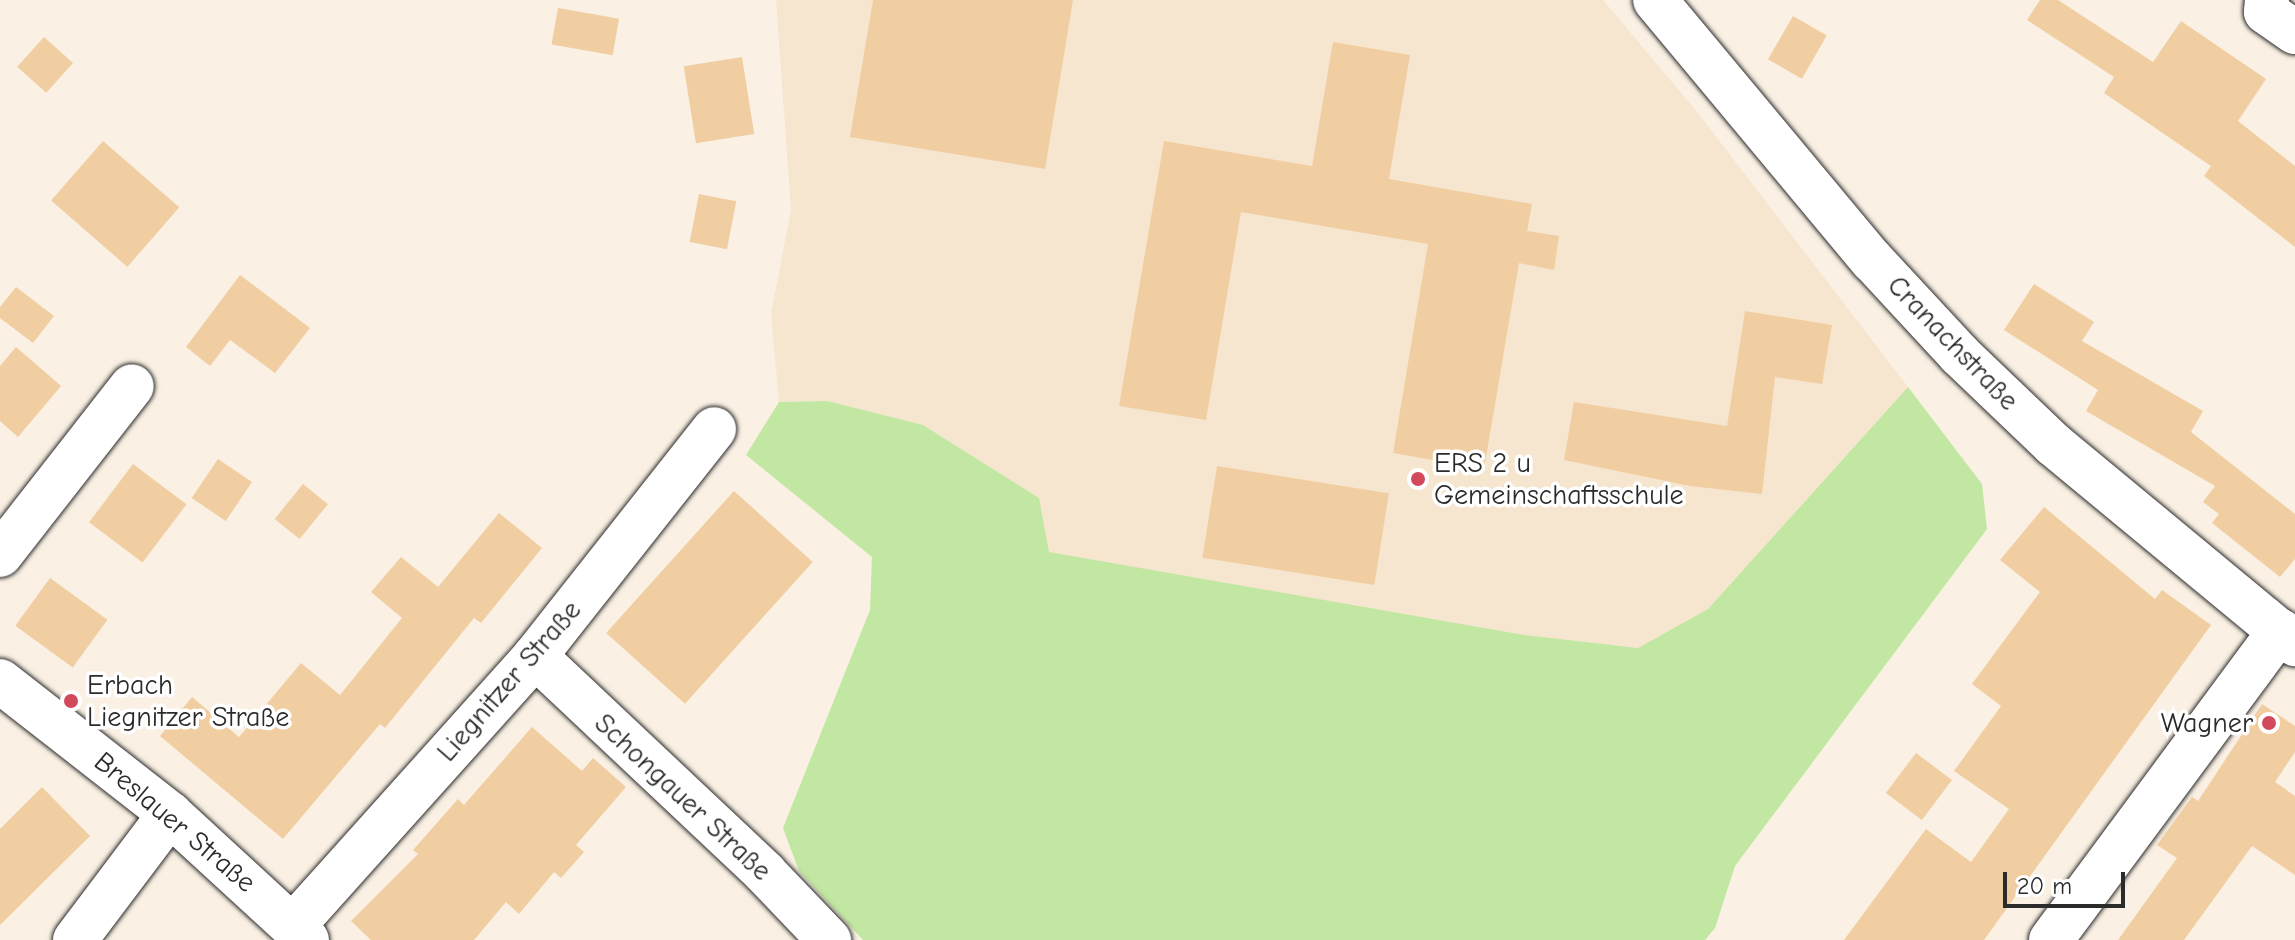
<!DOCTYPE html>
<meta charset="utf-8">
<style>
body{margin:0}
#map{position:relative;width:2295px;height:940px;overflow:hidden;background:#faf0e3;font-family:"Comic Neue",sans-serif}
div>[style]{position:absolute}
.built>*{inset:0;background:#f7e6cf}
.green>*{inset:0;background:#c1e7a2}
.building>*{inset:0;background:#f0cea1;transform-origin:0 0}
.roads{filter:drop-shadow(0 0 2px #2b2b2b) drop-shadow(0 0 2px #2b2b2b)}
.minor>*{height:44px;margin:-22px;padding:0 22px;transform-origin:22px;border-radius:22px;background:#fff}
.dots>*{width:22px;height:22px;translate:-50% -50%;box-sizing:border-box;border:4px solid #fff;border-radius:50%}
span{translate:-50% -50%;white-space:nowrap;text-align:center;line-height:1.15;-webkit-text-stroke:7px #fff;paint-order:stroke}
.street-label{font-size:28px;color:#2b2b2b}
.poi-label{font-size:28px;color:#2b2b2b}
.left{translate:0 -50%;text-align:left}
.right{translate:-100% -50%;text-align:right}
.scale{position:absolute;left:2003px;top:872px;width:122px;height:36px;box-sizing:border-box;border:4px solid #2b2b2b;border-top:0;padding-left:10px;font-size:24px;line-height:28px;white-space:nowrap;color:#2b2b2b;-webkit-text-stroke:6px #fff;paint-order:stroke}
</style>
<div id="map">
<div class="built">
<i style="clip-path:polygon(776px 0,1603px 0,1698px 113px,1908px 387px,1708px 609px,1638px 648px,1524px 636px,987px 899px,1039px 498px,923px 425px,827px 401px,779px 402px,771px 314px,791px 210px)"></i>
</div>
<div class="green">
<i style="clip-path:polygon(1908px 387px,1982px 484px,1987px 529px,1735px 866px,1715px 928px,1705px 940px,863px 940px,799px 871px,783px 828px,870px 610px,872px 557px,746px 455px,779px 402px,827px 401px,923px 425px,1039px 498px,1049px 552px,1524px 635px,1638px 648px,1708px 609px)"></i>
</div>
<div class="building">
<i style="clip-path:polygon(873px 0,1073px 0,1045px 169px,850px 137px)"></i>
<i style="clip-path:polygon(2040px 0,2058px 0,2153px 62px,2181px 21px,2266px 79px,2238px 121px,2295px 166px,2295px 247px,2204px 176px,2211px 166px,2104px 93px,2114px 77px,2027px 20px)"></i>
<i style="left:558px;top:8px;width:62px;height:37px;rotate:10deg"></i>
<i style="left:1793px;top:16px;width:39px;height:50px;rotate:30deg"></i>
<i style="left:44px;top:37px;width:39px;height:40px;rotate:42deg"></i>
<i style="clip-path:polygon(1333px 42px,1410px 55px,1389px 179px,1532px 204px,1527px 231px,1559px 236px,1554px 270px,1519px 263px,1484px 469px,1393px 453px,1428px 244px,1241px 212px,1206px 420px,1119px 406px,1164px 141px,1312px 166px)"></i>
<i style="left:742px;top:57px;width:78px;height:59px;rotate:81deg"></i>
<i style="left:103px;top:141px;width:101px;height:79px;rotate:41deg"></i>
<i style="left:699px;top:194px;width:38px;height:49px;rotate:11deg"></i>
<i style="clip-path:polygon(240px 275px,310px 328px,275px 373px,230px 340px,210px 366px,186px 347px)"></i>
<i style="clip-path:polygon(2034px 284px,2094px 322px,2082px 341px,2203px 411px,2191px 432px,2295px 514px,2295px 559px,2280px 577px,2212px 523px,2219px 514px,2203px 502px,2215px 486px,2086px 411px,2098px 390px,2004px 330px)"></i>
<i style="clip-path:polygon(16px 287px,54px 316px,33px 343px,0 318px,0 307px)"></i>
<i style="clip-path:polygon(1745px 311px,1832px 325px,1822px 384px,1775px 377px,1762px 494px,1690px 486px,1564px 460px,1574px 402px,1727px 426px)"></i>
<i style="clip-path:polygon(16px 347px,61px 386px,18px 437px,0 421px,0 366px)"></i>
<i style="left:218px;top:459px;width:41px;height:47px;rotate:34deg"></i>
<i style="left:133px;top:464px;width:67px;height:73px;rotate:37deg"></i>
<i style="left:1217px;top:466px;width:174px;height:93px;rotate:9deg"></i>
<i style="left:303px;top:484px;width:32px;height:45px;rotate:39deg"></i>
<i style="left:734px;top:491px;width:106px;height:191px;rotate:42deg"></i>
<i style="clip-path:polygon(2044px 507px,2155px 599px,2162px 590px,2211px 625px,1984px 940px,1844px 940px,1926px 829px,1971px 862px,2009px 809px,1954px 771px,2001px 706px,1972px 684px,2040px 592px,2000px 560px)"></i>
<i style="clip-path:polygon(499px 513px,542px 548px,481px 623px,474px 618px,385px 728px,380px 724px,283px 839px,160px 736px,192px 697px,239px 737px,301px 663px,340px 695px,402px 618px,371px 592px,401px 557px,438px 587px)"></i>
<i style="left:50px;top:578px;width:71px;height:59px;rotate:36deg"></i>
<i style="clip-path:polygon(2262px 704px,2295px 726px,2295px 752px,2275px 782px,2295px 796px,2295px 875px,2252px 846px,2184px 940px,2118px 940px,2177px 858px,2157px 845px,2192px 797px,2198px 801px)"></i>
<i style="clip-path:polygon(532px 727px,582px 771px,593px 758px,626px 787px,576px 845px,584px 852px,561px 878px,554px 872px,519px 914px,506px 902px,474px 940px,371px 940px,351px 921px,418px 854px,413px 850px,458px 799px,464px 805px)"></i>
<i style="left:1916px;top:753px;width:45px;height:50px;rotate:37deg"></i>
<i style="clip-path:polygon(42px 787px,90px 836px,0 925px,0 829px)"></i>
</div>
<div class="roads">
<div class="minor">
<i style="left:1655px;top:0;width:339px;rotate:50.2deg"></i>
<i style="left:1872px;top:260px;width:129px;rotate:47.2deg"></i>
<i style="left:1960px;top:355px;width:129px;rotate:43.7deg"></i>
<i style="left:2053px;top:444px;width:314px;rotate:39.6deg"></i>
<i style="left:2267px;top:0;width:12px;rotate:95deg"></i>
<i style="left:2266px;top:12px;width:35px;rotate:35deg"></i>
<i style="left:0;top:555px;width:214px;rotate:-52deg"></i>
<i style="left:535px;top:656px;width:316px;rotate:43.3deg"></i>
<i style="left:765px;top:873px;width:93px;rotate:46.3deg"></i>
<i style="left:0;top:681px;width:216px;rotate:38deg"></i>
<i style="left:170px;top:814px;width:186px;rotate:42.6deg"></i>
<i style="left:294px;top:925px;width:361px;rotate:-48.1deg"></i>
<i style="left:535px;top:656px;width:289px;rotate:-51.7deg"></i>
<i style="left:75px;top:940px;width:158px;rotate:-53deg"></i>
<i style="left:2051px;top:940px;width:385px;rotate:-53.5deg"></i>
</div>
</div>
<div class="dots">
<i style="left:1418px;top:479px;background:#d1495b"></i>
<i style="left:71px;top:701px;background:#d1495b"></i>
<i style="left:2269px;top:723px;background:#d1495b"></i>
</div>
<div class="street-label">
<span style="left:1953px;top:343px;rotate:46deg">Cranachstraße</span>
<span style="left:509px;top:681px;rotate:-49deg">Liegnitzer Straße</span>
<span style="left:683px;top:797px;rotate:43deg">Schongauer Straße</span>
<span style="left:175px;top:822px;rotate:40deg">Breslauer Straße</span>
</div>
<div class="poi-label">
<span class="left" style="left:1434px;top:479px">ERS 2 u<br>Gemeinschaftsschule</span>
<span class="left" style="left:87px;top:701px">Erbach<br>Liegnitzer Straße</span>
<span class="right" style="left:2253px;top:723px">Wagner</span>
</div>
<div class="scale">20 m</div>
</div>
